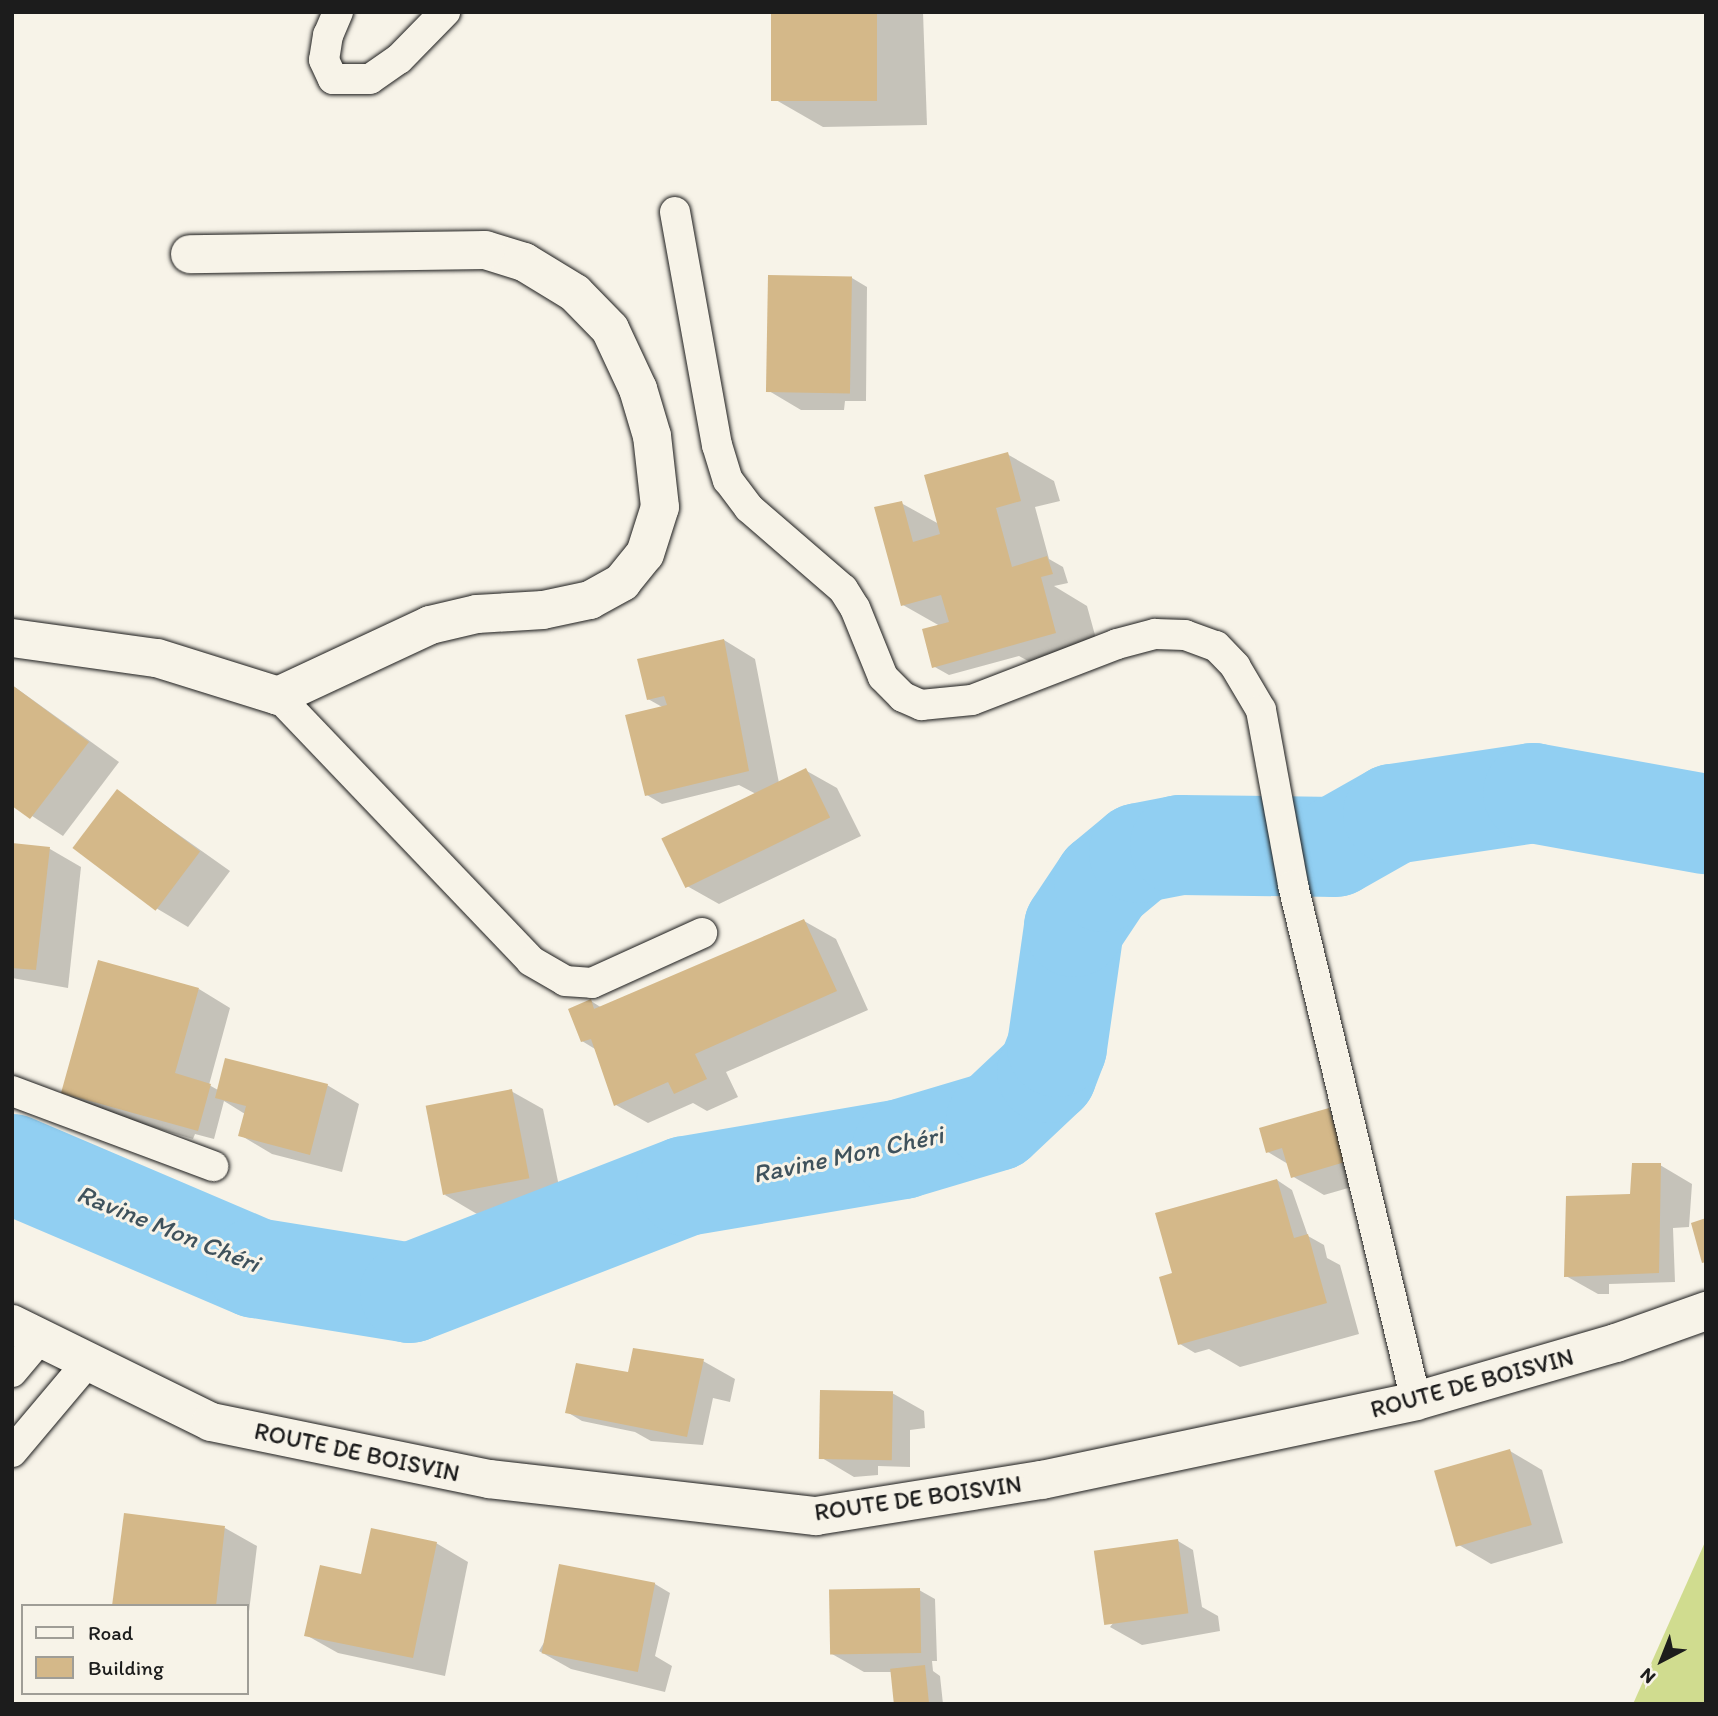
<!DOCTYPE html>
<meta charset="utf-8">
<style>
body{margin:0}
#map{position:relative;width:1718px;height:1716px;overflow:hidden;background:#f7f3e8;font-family:Itim,sans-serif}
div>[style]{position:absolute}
.green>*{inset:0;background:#d0dc8f}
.shadow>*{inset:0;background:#0003}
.river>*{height:100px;margin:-50px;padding:0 50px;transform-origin:50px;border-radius:50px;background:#91cff2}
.building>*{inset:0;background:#d4b889;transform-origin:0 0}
.roads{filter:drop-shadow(0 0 2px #1c1c1c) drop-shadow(0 0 2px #1c1c1c)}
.service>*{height:30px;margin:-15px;padding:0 15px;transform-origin:15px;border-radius:15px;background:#f7f3e8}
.minor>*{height:38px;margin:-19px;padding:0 19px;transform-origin:19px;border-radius:19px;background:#f7f3e8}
.secondary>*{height:38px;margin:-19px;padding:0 19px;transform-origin:19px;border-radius:19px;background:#f7f3e8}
span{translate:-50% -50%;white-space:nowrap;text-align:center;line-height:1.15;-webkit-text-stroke:6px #f7f3e8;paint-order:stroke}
.street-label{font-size:24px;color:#1c1c1c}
.water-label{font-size:26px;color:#3f525c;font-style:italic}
.frame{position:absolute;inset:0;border:14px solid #1c1c1c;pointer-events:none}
.legend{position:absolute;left:21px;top:1604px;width:228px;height:91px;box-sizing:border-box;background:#f7f3e8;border:2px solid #9f9d96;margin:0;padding:9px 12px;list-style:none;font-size:21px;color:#1c1c1c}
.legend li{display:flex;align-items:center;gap:14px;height:35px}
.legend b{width:35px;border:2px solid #9f9d96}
.north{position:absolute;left:1627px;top:1625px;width:70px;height:70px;-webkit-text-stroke:5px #f7f3e8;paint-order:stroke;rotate:222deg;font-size:19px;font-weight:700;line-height:28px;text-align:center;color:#1c1c1c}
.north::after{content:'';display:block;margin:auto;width:24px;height:32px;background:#1c1c1c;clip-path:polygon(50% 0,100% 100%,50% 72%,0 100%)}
</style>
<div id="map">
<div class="green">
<i style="clip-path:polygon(1706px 1540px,1706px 1704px,1633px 1704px)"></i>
</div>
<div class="shadow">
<i style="clip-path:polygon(773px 12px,923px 12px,927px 125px,823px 127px,776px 100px)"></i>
<i style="clip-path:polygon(852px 278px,867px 287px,866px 401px,845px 401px,844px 410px,801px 410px,769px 391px)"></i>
<i style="clip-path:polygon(1007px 454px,1054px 481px,1060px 501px,1035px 507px,1049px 559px,1063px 567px,1068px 583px,1054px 586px,1087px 606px,1098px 646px,1030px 662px,1019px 656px,949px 675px,933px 666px,940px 626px,903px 605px,901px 503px,939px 524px)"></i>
<i style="clip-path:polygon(724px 640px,755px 659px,779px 783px,805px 770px,837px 788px,861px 836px,719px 904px,687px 886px,756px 794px,739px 785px,662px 804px,647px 795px,664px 708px,648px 699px)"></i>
<i style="clip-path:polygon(12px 685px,119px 762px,63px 836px,12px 803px)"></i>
<i style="clip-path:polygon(117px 791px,230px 871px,188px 927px,156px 908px)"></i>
<i style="clip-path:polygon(12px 845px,50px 849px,81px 867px,68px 988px,12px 978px)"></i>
<i style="clip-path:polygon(804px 921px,836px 939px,868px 1010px,726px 1072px,738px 1097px,707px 1111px,693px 1103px,648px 1123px,616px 1105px,595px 1049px,582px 1041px,591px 1001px,602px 1008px)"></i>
<i style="clip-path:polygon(199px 989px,230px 1008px,209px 1085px,218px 1090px,327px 1085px,359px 1104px,342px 1172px,272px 1154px,240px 1135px,245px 1114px,224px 1101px,214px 1139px,195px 1134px,193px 1139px,94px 1110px,63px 1092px)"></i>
<i style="clip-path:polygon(511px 1091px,543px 1109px,561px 1196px,477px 1214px,445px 1195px)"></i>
<i style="clip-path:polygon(1329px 1110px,1361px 1129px,1376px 1180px,1324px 1195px,1292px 1176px,1288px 1164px,1268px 1152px)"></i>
<i style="clip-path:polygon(1660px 1165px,1692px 1184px,1689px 1227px,1673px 1228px,1675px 1282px,1609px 1284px,1609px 1294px,1598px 1294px,1566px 1276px)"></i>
<i style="clip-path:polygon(1277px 1180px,1292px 1190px,1308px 1236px,1324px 1245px,1327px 1258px,1340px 1265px,1359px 1334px,1240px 1367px,1209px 1349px,1195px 1353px,1180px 1344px,1172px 1275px)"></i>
<i style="clip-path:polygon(703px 1361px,735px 1379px,730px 1402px,713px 1398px,703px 1445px,651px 1441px,635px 1432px,582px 1421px,567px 1412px,627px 1374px)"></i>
<i style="clip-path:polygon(892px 1393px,924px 1411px,925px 1428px,910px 1430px,910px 1467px,878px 1466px,878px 1475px,854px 1477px,822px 1458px)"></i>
<i style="clip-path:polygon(1510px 1451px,1542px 1470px,1563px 1543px,1491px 1564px,1459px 1545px)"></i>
<i style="clip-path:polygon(225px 1528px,257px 1546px,247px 1628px,247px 1606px,114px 1606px)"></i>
<i style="clip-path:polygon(1178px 1541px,1193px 1550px,1202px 1607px,1218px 1616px,1220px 1631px,1142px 1645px,1110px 1627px)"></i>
<i style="clip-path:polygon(436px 1543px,468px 1562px,445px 1676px,338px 1653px,306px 1635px,370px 1578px)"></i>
<i style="clip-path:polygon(586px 1571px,655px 1584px,670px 1593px,655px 1656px,672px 1666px,665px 1692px,571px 1669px,539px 1651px)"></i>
<i style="clip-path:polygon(919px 1590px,935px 1599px,937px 1661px,932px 1661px,933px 1671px,940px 1676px,943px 1704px,896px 1704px,892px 1672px,864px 1672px,832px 1654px)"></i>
</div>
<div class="river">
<i style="left:12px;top:1164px;width:265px;rotate:23.1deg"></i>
<i style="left:256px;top:1268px;width:156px;rotate:9.2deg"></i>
<i style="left:410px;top:1293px;width:296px;rotate:-21.2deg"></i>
<i style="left:686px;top:1186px;width:219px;rotate:-9.7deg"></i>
<i style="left:902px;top:1149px;width:98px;rotate:-16.6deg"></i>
<i style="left:996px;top:1121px;width:70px;rotate:-43.3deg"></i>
<i style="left:1047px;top:1073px;width:28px;rotate:-69deg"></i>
<i style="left:1057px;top:1047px;width:121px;rotate:-81.9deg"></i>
<i style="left:1074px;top:927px;width:54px;rotate:-56.3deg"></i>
<i style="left:1104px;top:882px;width:45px;rotate:-39.6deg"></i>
<i style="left:1139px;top:853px;width:42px;rotate:-11deg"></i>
<i style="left:1180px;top:845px;width:155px;rotate:0.7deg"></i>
<i style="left:1335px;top:847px;width:67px;rotate:-29.6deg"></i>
<i style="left:1393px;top:814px;width:142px;rotate:-8.5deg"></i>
<i style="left:1533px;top:793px;width:176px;rotate:10.2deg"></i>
</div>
<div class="building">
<i style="left:771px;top:12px;width:106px;height:89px"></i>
<i style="left:768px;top:275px;width:84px;height:117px;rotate:1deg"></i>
<i style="clip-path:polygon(1008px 452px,1021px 501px,996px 508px,1012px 567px,1047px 556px,1053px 574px,1041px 577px,1056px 633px,932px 668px,922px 629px,949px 622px,941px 595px,901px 606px,874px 507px,902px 501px,913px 542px,940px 534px,924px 475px)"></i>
<i style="clip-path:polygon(724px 639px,749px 771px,645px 796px,625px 715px,667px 705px,664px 696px,647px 700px,637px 659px)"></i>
<i style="clip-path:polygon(12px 685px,89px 742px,30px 819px,12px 806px)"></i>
<i style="left:806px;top:768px;width:55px;height:161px;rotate:64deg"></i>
<i style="left:117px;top:789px;width:104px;height:74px;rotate:37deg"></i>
<i style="clip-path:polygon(12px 843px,50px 847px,36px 970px,12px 968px)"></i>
<i style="clip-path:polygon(804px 919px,837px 991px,695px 1054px,707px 1079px,674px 1094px,668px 1082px,614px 1106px,591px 1039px,581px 1042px,568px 1009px,591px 999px,594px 1009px)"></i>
<i style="clip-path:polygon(98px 960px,199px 988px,175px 1073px,211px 1084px,198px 1131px,61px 1093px)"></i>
<i style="clip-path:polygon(225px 1058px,328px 1084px,310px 1155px,238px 1136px,246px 1106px,215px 1098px)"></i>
<i style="left:512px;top:1089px;width:91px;height:88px;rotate:79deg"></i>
<i style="clip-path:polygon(1329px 1108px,1345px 1162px,1291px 1178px,1282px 1148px,1266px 1153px,1259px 1128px)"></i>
<i style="clip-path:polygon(1632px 1163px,1661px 1163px,1659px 1273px,1564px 1277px,1566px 1196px,1630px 1194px)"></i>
<i style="clip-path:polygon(1277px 1179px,1294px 1238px,1308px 1234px,1327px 1303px,1178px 1345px,1159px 1277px,1172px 1273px,1155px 1213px)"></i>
<i style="clip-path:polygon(1706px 1218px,1706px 1262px,1702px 1263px,1691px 1223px)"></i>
<i style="clip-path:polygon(633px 1348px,704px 1359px,687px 1437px,565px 1413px,576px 1363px,628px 1372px)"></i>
<i style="left:820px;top:1390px;width:73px;height:69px;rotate:1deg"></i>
<i style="left:1510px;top:1449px;width:79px;height:79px;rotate:74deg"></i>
<i style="clip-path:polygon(124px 1513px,225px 1526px,216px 1606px,112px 1606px)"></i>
<i style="clip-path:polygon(371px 1528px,437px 1542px,413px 1658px,304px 1636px,320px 1565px,361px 1574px)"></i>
<i style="left:1178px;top:1539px;width:75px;height:85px;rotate:82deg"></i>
<i style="left:559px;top:1564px;width:98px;height:91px;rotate:11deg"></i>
<i style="left:920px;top:1588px;width:65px;height:91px;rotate:89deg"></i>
<i style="left:925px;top:1665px;width:39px;height:35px;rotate:84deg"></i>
</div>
<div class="roads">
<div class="service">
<i style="left:338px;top:12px;width:25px;rotate:113deg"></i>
<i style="left:328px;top:35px;width:25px;rotate:99deg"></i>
<i style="left:324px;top:60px;width:21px;rotate:65deg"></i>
<i style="left:333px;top:79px;width:37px"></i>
<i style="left:370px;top:79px;width:35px;rotate:-35deg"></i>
<i style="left:399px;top:59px;width:66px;rotate:-45.6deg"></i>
<i style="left:675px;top:212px;width:237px;rotate:79.8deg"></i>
<i style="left:717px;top:445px;width:37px;rotate:73deg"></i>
<i style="left:728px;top:480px;width:35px;rotate:53deg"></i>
<i style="left:749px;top:508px;width:124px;rotate:40.8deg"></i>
<i style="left:843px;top:589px;width:22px;rotate:58deg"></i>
<i style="left:855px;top:608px;width:74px;rotate:67.9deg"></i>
<i style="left:883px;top:677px;width:28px;rotate:45deg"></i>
<i style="left:903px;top:697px;width:20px;rotate:24deg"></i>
<i style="left:921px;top:705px;width:51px;rotate:-5.6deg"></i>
<i style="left:972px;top:700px;width:155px;rotate:-21.1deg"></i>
<i style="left:1117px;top:644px;width:39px;rotate:-15deg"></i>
<i style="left:1155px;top:634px;width:30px;rotate:2deg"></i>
<i style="left:1185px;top:635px;width:33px;rotate:20deg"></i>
<i style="left:1216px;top:646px;width:28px;rotate:46deg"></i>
<i style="left:1235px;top:666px;width:51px;rotate:59.4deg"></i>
<i style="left:1261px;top:710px;width:178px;rotate:79.6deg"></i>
<i style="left:1293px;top:885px;width:530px;rotate:76.59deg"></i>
<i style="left:278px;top:696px;width:366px;rotate:46.3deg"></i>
<i style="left:531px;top:961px;width:39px;rotate:30deg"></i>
<i style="left:565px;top:981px;width:27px;rotate:4deg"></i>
<i style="left:592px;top:983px;width:121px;rotate:-24.4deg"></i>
<i style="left:12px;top:1091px;width:215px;rotate:20.5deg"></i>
<i style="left:12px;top:1372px;width:42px;rotate:-49.8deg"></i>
<i style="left:12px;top:1452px;width:116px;rotate:-49.9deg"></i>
</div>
<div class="minor">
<i style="left:12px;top:638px;width:146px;rotate:7.9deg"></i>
<i style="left:157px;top:658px;width:127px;rotate:17.4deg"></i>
<i style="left:278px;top:696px;width:168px;rotate:-25deg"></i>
<i style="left:430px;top:625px;width:48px;rotate:-13.2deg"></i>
<i style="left:477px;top:614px;width:66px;rotate:-3.5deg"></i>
<i style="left:543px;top:610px;width:48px;rotate:-12deg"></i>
<i style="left:590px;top:600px;width:37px;rotate:-29deg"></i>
<i style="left:622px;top:582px;width:36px;rotate:-51deg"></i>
<i style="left:645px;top:554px;width:49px;rotate:-72.3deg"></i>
<i style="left:660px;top:507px;width:71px;rotate:-96.4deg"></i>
<i style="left:652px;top:436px;width:49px;rotate:-106.6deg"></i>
<i style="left:638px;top:389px;width:66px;rotate:-115deg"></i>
<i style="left:610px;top:329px;width:50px;rotate:-134.2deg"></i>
<i style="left:575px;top:293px;width:60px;rotate:-148.7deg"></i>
<i style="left:524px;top:262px;width:41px;rotate:-162.9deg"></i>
<i style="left:485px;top:250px;width:295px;rotate:179.2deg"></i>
</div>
<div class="secondary">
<i style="left:12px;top:1324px;width:222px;rotate:26.2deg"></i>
<i style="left:211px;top:1422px;width:284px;rotate:11.6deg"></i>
<i style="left:489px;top:1479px;width:329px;rotate:6.5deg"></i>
<i style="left:816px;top:1516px;width:229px;rotate:-9.1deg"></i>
<i style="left:1042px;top:1480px;width:382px;rotate:-11.9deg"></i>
<i style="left:1416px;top:1401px;width:208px;rotate:-16.2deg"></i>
<i style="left:1616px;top:1343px;width:96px;rotate:-19.6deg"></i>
</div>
</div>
<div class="street-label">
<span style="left:1472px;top:1383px;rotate:-15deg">ROUTE DE BOISVIN</span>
<span style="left:357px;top:1452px;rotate:12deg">ROUTE DE BOISVIN</span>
<span style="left:918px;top:1498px;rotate:-8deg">ROUTE DE BOISVIN</span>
</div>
<div class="water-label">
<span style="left:848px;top:1155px;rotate:-12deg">Ravine Mon Chéri</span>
<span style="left:168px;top:1229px;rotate:22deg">Ravine Mon Chéri</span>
</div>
<div class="frame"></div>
<ul class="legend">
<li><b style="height:9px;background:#f7f3e8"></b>Road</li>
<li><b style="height:19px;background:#d4b889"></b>Building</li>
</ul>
<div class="north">N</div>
</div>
